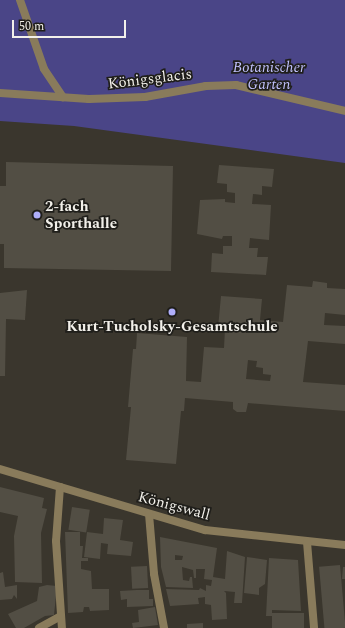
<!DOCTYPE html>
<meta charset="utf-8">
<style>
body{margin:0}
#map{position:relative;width:345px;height:628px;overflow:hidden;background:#3a362d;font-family:Spectral,serif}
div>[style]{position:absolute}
.green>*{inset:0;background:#4a4587}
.building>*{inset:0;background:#524e44;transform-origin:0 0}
.street>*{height:8px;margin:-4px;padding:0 4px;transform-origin:4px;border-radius:4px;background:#897b5b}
.dots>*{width:11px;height:11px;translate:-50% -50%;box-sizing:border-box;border:2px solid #1f1e1a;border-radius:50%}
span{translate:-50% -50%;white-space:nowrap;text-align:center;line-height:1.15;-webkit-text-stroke:3.5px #1f1e1a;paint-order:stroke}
.park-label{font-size:15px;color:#c0c0fc;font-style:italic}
.street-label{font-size:15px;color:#f2f0ea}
.poi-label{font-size:15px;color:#f2f0ea;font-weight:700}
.left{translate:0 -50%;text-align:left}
.scale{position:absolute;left:12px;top:20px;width:114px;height:18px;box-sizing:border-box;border:2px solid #f2f0ea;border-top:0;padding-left:5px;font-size:12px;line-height:14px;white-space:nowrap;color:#f2f0ea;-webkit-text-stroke:3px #1f1e1a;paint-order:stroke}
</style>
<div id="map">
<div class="green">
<div style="clip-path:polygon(0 0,345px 0,345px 163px,74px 126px,0 121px)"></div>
</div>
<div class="building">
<div style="clip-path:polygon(6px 162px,173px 166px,171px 271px,4px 268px,4px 244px,0 244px,0 186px,6px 186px)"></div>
<div style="clip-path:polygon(219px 165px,274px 169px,272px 187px,262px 186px,262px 195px,253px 194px,252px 204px,271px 205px,269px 240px,250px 238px,249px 248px,258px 248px,257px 257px,268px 257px,266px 275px,211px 272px,212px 253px,223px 254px,223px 246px,232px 246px,232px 236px,223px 236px,222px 239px,197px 234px,200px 200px,225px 199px,225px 202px,235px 203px,235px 193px,227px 192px,227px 184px,217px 183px)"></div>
<div style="clip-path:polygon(evenodd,313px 281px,327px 283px,327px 288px,345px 289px,345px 315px,325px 313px,324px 325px,345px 326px,345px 344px,308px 341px,303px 382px,345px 385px,345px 411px,248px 403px,246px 412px,237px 412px,233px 409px,233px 402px,185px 398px,184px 411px,181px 411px,176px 464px,126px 460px,131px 407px,128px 407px,133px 349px,136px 349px,137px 333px,187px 337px,186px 381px,201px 382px,204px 347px,224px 348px,225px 328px,218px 328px,221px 296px,262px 299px,260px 320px,283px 322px,287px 285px,312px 287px,313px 281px,248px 360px,257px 361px,256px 367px,263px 368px,263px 374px,271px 375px,270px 381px,246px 379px,248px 360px)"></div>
<div style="clip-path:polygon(27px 290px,25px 320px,6px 319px,5px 376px,0 376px,0 293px)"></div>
<div style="clip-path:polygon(0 487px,44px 498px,42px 508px,47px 509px,41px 533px,42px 583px,15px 582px,14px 536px,18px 516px,0 512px)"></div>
<div style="left:72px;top:507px;width:18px;height:23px;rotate:9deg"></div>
<div style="clip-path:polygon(104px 518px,123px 520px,120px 540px,133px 542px,131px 556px,107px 554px,108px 544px,101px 543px,100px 559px,84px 557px,87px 532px,103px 534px)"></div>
<div style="clip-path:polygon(65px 532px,80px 532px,80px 546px,83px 546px,82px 558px,88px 558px,88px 561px,81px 561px,81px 569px,91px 571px,92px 589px,109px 589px,109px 610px,90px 611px,89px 607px,84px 607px,83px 612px,68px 613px)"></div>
<div style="clip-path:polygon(evenodd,160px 537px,217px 548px,213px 577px,225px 579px,227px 551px,245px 557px,242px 603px,234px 603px,235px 592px,224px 591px,226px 593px,227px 619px,212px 620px,211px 605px,205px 604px,205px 597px,198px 598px,199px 604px,170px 606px,166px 589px,199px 590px,200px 588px,206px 591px,206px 585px,211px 586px,212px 580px,204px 579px,205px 569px,196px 569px,196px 578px,194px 578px,193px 570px,182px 567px,183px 580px,189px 581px,190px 577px,192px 577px,193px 588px,166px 587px,161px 567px,160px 537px,175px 555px,183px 556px,182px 560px,175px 560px,175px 555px)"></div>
<div style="clip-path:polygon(247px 557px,267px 560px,265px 584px,259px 588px,259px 595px,244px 593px)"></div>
<div style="clip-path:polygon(269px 558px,298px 560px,301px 611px,272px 610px,272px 613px,304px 613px,304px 628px,272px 628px,272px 616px,266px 616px)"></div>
<div style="left:340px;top:565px;width:63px;height:21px;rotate:85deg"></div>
<div style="left:147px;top:566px;width:22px;height:16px;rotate:87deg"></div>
<div style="clip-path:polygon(343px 567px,345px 567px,345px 579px,342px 579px)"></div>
<div style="clip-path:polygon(3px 572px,5px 587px,17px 585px,17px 599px,14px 595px,12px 599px,0 600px,0 573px)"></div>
<div style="clip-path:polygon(47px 585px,57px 586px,54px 615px,45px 616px,24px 628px,16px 628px,8px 614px,37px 601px,39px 587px)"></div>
<div style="clip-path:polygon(137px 590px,149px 590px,149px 599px,153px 599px,153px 606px,127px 607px,127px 599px,121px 600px,120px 591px)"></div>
<div style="clip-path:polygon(155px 607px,158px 625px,133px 628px,132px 623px,139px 622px,138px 610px)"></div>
<div style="clip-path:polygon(203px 623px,203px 628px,187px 628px,187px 624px)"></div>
</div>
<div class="street">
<div style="left:20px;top:0;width:73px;rotate:70.8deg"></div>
<div style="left:44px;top:69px;width:34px;rotate:56deg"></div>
<div style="left:0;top:93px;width:89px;rotate:3.9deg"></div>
<div style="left:89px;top:99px;width:56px;rotate:-2deg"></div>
<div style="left:145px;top:97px;width:62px;rotate:-10.2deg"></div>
<div style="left:206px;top:86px;width:30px;rotate:-2deg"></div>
<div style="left:236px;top:85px;width:112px;rotate:13.4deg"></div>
<div style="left:0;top:469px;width:214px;rotate:16.6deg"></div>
<div style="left:205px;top:530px;width:141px;rotate:6.1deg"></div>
<div style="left:60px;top:487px;width:54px;rotate:94.2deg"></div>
<div style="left:56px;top:541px;width:87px;rotate:86.1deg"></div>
<div style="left:149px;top:514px;width:60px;rotate:85.2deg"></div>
<div style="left:154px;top:574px;width:55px;rotate:79.5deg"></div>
<div style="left:307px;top:542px;width:86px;rotate:85.3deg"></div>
<div style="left:39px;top:628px;width:25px;rotate:-29deg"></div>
</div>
<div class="dots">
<div style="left:37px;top:215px;background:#afaefa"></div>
<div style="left:172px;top:312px;background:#afaefa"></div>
</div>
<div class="park-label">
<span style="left:269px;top:76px">Botanischer<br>Garten</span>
</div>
<div class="street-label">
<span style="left:150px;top:79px;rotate:-7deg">Königsglacis</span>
<span style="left:174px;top:506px;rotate:15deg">Königswall</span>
</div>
<div class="poi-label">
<span class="left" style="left:45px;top:215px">2-fach<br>Sporthalle</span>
<span style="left:172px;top:327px">Kurt-Tucholsky-Gesamtschule</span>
</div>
<div class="scale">50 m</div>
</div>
